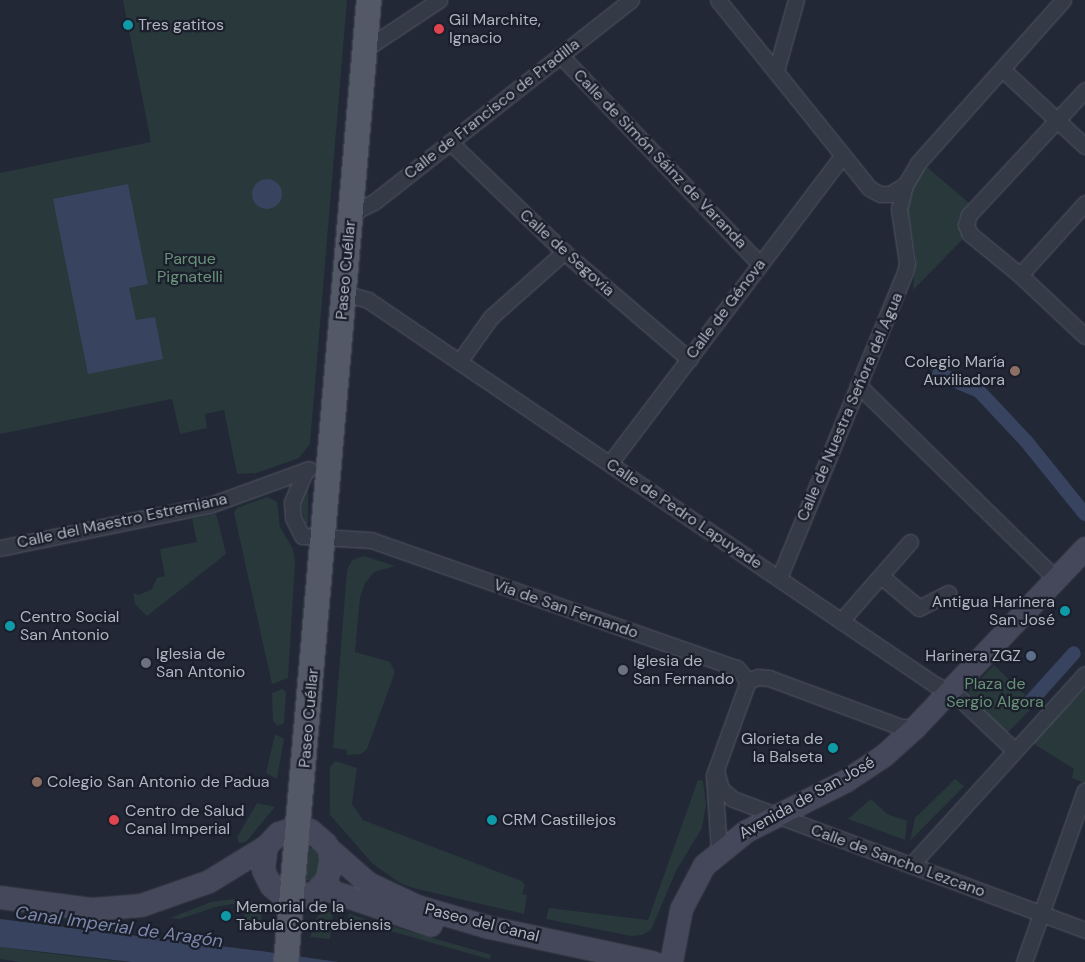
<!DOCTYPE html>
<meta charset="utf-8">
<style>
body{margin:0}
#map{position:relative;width:1085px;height:962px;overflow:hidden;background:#222836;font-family:"DM Sans",sans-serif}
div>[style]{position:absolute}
.green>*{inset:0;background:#28383b;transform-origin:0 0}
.water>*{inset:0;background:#38435f}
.round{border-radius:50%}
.canal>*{height:14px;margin:-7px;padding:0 7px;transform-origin:7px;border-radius:7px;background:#38435f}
.roads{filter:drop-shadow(0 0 1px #535765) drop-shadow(0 0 1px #535765)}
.street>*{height:15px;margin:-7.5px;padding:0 7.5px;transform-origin:7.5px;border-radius:7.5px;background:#353a47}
.secondary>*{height:21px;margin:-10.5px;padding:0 10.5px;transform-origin:10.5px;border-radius:10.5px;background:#44485a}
.primary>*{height:24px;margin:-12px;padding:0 12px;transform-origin:12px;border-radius:12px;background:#535967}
.dots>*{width:14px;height:14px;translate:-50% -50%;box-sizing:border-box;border:2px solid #1b1f2b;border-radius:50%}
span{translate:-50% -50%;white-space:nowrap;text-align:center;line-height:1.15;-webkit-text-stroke:4.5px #1b1f2b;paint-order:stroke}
.poi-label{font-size:16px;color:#b0b4c3}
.left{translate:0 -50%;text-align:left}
.right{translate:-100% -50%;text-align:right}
.street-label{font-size:16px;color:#b0b4c3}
.park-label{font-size:16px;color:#699279}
.water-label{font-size:18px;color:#7a87aa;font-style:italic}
</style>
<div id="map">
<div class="green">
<div style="clip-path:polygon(123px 0,347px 0,310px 444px,299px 458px,256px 473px,237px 474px,224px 410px,205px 414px,207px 428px,180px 434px,172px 399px,0 434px,0 173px,151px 142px)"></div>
<div style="clip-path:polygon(927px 167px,969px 203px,958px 220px,964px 238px,913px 290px,916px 256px,907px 208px,913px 181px)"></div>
<div style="clip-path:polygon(308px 483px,308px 523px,305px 525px,301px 502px)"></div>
<div style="clip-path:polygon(267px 497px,277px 502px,280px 527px,293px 549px,295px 562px,288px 678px,272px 684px,234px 513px,237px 508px)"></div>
<div style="clip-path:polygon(216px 514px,226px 554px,147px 616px,135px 604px,133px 593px,139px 595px,152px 589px,157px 578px,165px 576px,160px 549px,197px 542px,192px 519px)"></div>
<div style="clip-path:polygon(364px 556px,395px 566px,374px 572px,365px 583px,360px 597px,355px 652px,390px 662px,395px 672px,367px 749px,361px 754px,347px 755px,347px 750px,333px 748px,347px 570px,352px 560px)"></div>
<div style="left:994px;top:665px;width:57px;height:40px;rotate:44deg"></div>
<div style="clip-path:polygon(282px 689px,286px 692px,284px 723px,278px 726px,273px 721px,272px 693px)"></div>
<div style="clip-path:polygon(1085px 689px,1085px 783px,1072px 778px,1074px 769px,1031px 742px)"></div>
<div style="clip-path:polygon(275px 734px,284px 739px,277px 779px,266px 773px)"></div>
<div style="clip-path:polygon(335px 761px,357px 768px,352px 804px,363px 820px,522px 881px,525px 885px,522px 894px,527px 895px,524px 914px,413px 888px,400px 883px,373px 864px,330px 815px,330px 767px)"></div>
<div style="clip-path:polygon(955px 779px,964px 786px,910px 841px,915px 818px)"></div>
<div style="clip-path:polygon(698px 780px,703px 781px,706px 805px,702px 828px,676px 871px,651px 930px,642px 935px,631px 936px,546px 919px,549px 908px,648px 920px)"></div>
<div style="clip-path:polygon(871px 799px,887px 814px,907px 821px,905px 840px,848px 819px)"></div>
<div style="clip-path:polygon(257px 803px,275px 807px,246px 842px,239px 843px,237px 837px)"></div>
<div style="clip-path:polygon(310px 848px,316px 848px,317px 856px,320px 855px,320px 871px,311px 881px,306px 880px)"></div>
<div style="clip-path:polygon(241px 898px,240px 903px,215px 907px,180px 919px,170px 918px,211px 902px)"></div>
<div style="clip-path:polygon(247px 898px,261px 909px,262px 931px,242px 928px)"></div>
<div style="clip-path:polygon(333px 911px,330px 939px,310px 937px,318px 915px)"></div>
<div style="left:349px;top:914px;width:148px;height:5px;rotate:16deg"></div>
<div style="clip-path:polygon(0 947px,46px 953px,125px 962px,21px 962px,0 959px)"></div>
</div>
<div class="water">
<div class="round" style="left:252px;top:179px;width:30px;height:30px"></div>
<div style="clip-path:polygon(128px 184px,148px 284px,129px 288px,136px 320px,155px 317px,163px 359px,88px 374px,53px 199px)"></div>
<div style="clip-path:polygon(0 919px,261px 951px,338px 962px,132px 962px,0 947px)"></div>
</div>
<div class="canal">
<div style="left:939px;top:374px;width:43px;rotate:23deg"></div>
<div style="left:979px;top:391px;width:69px;rotate:46.8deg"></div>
<div style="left:1026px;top:441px;width:94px;rotate:51.1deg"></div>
<div style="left:1031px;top:701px;width:64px;rotate:-48.1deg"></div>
</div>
<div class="roads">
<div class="street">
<div style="left:718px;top:0;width:241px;rotate:51.2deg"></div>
<div style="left:869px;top:188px;width:13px;rotate:29deg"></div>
<div style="left:880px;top:194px;width:10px"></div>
<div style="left:890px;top:194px;width:17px;rotate:-31deg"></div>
<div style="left:365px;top:49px;width:89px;rotate:-33.5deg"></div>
<div style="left:560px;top:55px;width:289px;rotate:46.3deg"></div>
<div style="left:1002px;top:69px;width:113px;rotate:42.9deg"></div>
<div style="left:776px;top:71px;width:74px;rotate:-74.3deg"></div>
<div style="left:1085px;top:90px;width:171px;rotate:132.9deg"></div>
<div style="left:969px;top:215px;width:10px;rotate:107deg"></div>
<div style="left:966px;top:225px;width:10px;rotate:66deg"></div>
<div style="left:970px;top:234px;width:65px;rotate:39.4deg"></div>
<div style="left:1020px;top:275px;width:89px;rotate:43.2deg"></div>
<div style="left:450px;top:142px;width:158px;rotate:44deg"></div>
<div style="left:564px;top:252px;width:165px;rotate:40.6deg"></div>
<div style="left:350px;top:214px;width:27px;rotate:-27deg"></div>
<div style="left:374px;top:202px;width:327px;rotate:-38.2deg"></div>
<div style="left:1020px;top:275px;width:97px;rotate:-47.9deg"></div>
<div style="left:344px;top:293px;width:25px;rotate:16deg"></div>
<div style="left:368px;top:300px;width:684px;rotate:34.15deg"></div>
<div style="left:934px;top:684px;width:23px;rotate:25deg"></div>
<div style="left:955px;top:694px;width:81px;rotate:43.5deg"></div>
<div style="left:459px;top:362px;width:55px;rotate:-54.6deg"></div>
<div style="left:491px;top:317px;width:98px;rotate:-41.7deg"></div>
<div style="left:858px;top:385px;width:277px;rotate:44.4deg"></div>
<div style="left:610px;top:463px;width:386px;rotate:-52.9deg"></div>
<div style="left:306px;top:470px;width:35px;rotate:114deg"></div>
<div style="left:292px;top:502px;width:16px;rotate:86deg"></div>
<div style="left:293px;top:518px;width:20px;rotate:63deg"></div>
<div style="left:302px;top:536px;width:69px;rotate:3.3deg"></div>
<div style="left:371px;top:540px;width:388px;rotate:19.3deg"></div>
<div style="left:737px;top:668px;width:17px;rotate:50deg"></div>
<div style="left:0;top:548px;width:214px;rotate:-11.6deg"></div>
<div style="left:210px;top:505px;width:105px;rotate:-20deg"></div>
<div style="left:882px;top:577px;width:48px;rotate:40deg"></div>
<div style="left:919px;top:608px;width:33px;rotate:-27deg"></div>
<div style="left:779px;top:578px;width:331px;rotate:-67.6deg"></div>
<div style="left:905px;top:272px;width:9px;rotate:-77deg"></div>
<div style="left:907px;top:263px;width:55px;rotate:-98.4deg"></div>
<div style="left:899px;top:209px;width:25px;rotate:-76deg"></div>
<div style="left:905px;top:185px;width:26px;rotate:-59deg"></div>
<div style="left:918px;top:163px;width:218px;rotate:-48.3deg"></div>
<div style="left:841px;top:621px;width:105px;rotate:-48.9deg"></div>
<div style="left:748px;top:681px;width:11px;rotate:-22deg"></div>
<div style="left:758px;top:677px;width:11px;rotate:5deg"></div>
<div style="left:769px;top:678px;width:141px;rotate:20.4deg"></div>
<div style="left:901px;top:727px;width:14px"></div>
<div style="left:716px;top:770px;width:20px;rotate:75deg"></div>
<div style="left:721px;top:789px;width:16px;rotate:40deg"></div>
<div style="left:733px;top:799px;width:376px;rotate:20.4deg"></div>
<div style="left:719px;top:851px;width:76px;rotate:-93.8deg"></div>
<div style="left:714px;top:775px;width:100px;rotate:-70.1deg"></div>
<div style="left:911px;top:865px;width:258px;rotate:-47.7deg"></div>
<div style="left:1024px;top:962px;width:182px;rotate:-70.5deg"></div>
</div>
<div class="secondary">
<div style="left:328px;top:848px;width:53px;rotate:41.2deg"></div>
<div style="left:368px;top:883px;width:54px;rotate:25.1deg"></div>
<div style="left:417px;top:906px;width:75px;rotate:16.3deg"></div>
<div style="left:489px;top:927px;width:167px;rotate:12.1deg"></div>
<div style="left:320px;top:887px;width:117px;rotate:18.9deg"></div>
<div style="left:0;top:897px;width:92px;rotate:7.5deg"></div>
<div style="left:91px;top:909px;width:50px;rotate:-4.6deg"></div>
<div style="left:141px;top:905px;width:72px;rotate:-19.4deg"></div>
<div style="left:209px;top:881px;width:67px;rotate:-31.6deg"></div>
<div style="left:266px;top:846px;width:18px;rotate:-47deg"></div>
<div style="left:278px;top:833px;width:17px;rotate:-17deg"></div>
<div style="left:294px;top:828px;width:16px;rotate:7deg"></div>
<div style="left:310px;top:830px;width:21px;rotate:41deg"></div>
<div style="left:326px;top:844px;width:15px;rotate:70deg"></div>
<div style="left:331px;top:858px;width:21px;rotate:101deg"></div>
<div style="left:327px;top:879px;width:16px;rotate:133deg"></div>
<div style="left:316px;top:891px;width:12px;rotate:156deg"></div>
<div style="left:305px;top:896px;width:24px;rotate:-175deg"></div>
<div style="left:281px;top:894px;width:13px;rotate:-141deg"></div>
<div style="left:271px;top:886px;width:18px;rotate:-117deg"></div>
<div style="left:263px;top:870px;width:24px;rotate:-83deg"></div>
<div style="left:671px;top:962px;width:54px;rotate:-79.3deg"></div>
<div style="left:681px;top:909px;width:50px;rotate:-62.4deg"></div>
<div style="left:704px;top:865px;width:54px;rotate:-39deg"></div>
<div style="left:746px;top:831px;width:111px;rotate:-26.8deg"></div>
<div style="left:845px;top:781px;width:47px;rotate:-33.7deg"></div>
<div style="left:884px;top:755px;width:42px;rotate:-42.1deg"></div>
<div style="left:915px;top:727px;width:247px;rotate:-46.5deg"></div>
</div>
<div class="primary">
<div style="left:286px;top:962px;width:966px;rotate:-85.07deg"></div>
</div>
</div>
<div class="dots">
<div style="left:128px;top:25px;background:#0f9aa8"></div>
<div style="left:439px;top:29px;background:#e0444e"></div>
<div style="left:1015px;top:371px;background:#8d6e63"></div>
<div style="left:1065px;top:611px;background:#0f9aa8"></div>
<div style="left:10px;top:626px;background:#0f9aa8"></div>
<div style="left:1031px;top:656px;background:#5c6f8a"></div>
<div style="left:146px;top:663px;background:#6b7280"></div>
<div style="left:623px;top:670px;background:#6b7280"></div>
<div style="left:833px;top:748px;background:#0f9aa8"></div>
<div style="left:37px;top:782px;background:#8d6e63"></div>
<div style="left:114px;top:820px;background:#e0444e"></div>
<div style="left:492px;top:820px;background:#0f9aa8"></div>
<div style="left:226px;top:916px;background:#0f9aa8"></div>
</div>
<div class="poi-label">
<span class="left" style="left:449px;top:29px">Gil Marchite,<br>Ignacio</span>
<span class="left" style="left:138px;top:25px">Tres gatitos</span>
<span class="right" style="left:1005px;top:371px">Colegio María<br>Auxiliadora</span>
<span class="right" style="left:1055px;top:611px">Antigua Harinera<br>San José</span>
<span class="left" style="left:20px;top:626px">Centro Social<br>San Antonio</span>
<span class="left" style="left:156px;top:663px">Iglesia de<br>San Antonio</span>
<span class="right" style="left:1021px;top:656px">Harinera ZGZ</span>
<span class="left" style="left:633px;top:670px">Iglesia de<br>San Fernando</span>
<span class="right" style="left:823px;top:748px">Glorieta de<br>la Balseta</span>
<span class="left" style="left:47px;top:782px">Colegio San Antonio de Padua</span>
<span class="left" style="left:125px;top:820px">Centro de Salud<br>Canal Imperial</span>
<span class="left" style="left:502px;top:820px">CRM Castillejos</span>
<span class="left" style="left:236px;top:916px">Memorial de la<br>Tabula Contrebiensis</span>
</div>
<div class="street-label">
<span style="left:492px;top:109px;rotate:-38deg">Calle de Francisco de Pradilla</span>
<span style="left:660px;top:159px;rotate:46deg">Calle de Simón Sáinz de Varanda</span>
<span style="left:567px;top:253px;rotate:42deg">Calle de Segovia</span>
<span style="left:346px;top:270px;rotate:-85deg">Paseo Cuéllar</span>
<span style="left:726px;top:309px;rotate:-53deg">Calle de Génova</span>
<span style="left:850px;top:407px;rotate:-67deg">Calle de Nuestra Señora del Agua</span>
<span style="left:684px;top:514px;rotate:34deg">Calle de Pedro Lapuyade</span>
<span style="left:122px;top:521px;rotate:-12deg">Calle del Maestro Estremiana</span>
<span style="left:566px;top:609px;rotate:19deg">Vía de San Fernando</span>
<span style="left:309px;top:718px;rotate:-85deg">Paseo Cuéllar</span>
<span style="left:807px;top:798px;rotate:-29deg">Avenida de San José</span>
<span style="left:898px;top:861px;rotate:20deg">Calle de Sancho Lezcano</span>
<span style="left:482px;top:923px;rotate:14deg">Paseo del Canal</span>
</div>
<div class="park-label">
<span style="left:190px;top:268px">Parque<br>Pignatelli</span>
<span style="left:995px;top:693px">Plaza de<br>Sergio Algora</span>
</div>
<div class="water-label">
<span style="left:119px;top:927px;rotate:8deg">Canal Imperial de Aragón</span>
</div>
</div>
